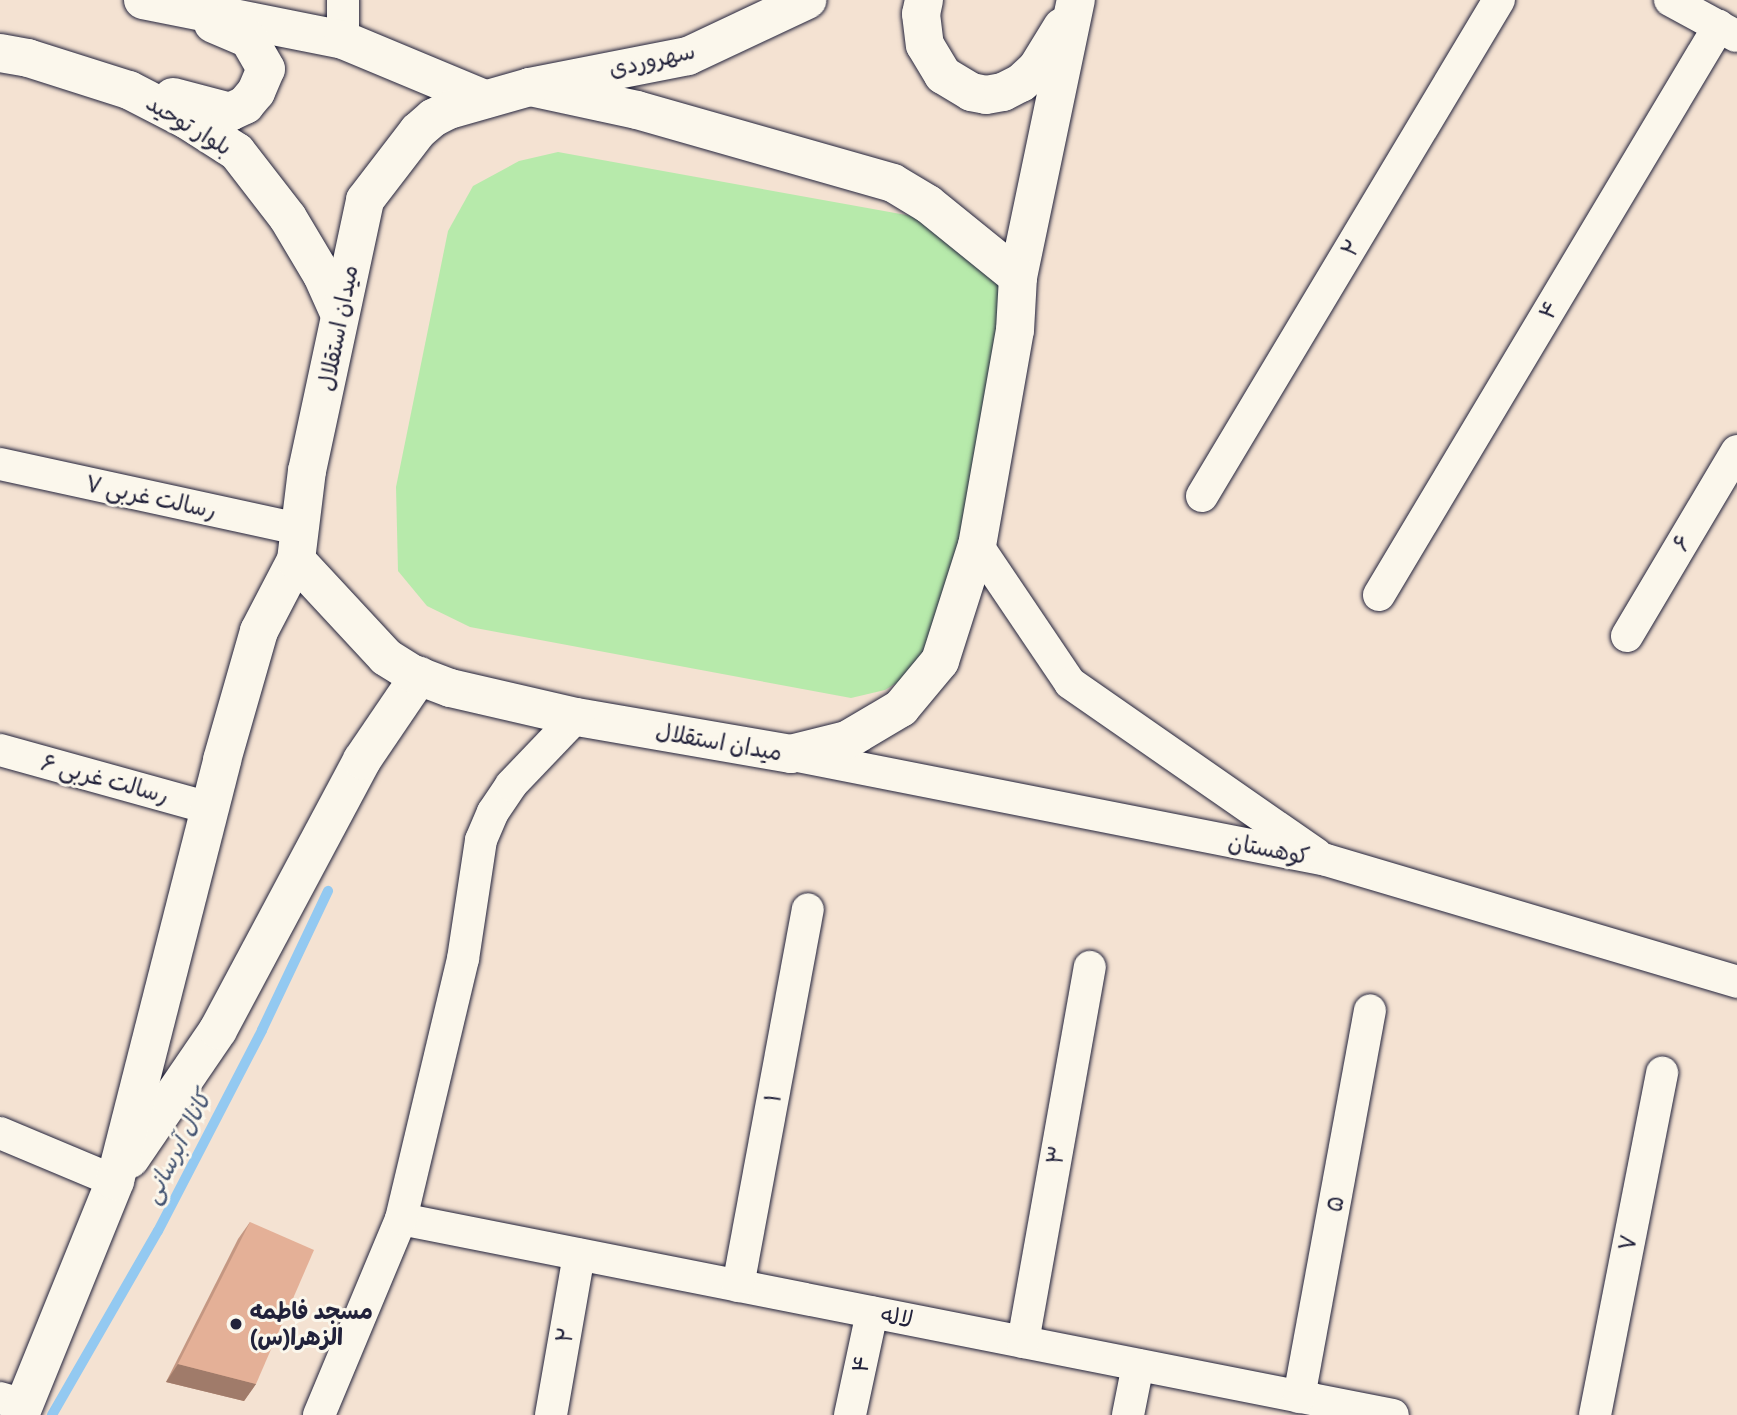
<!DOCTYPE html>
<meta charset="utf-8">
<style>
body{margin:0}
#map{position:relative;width:1737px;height:1415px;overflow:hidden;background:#f4e2d2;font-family:Itim,"Playpen Sans Arabic",sans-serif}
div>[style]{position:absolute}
.green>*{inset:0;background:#b7eaab}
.stream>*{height:10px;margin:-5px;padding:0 5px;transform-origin:5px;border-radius:5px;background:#93c9f1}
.roads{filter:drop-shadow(0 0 2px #22223b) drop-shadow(0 0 2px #22223b)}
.minor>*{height:32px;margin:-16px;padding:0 16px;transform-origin:16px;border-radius:16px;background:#fbf7ec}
.tertiary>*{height:38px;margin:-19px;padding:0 19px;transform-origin:19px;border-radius:19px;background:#fbf7ec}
.secondary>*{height:38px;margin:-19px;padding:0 19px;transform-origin:19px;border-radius:19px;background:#fbf7ec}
.wall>*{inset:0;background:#c49782}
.shaded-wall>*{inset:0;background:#a07b6a}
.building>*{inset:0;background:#e4b097}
.dots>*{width:19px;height:19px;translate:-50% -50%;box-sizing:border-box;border:4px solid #fbf7ec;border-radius:50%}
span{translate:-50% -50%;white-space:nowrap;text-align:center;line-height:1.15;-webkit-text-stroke:6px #fbf7ec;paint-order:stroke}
.street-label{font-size:23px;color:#22223b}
.poi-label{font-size:23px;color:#22223b;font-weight:700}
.left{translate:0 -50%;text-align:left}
.water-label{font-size:24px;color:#445472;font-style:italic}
</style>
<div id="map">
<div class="green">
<div style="clip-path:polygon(558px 152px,934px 220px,1000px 278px,1011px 339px,956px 607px,921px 668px,885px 690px,851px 698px,470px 627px,427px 606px,398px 571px,396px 487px,448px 231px,473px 186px,519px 161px)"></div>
</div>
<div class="stream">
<div style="left:52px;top:1415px;width:212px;rotate:-60.1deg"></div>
<div style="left:158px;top:1231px;width:226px;rotate:-62.6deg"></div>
<div style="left:262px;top:1030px;width:154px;rotate:-64.6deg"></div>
</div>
<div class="roads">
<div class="minor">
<div style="left:343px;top:0;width:40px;rotate:90deg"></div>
<div style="left:1670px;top:0;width:75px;rotate:28.6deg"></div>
<div style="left:0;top:464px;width:309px;rotate:12.3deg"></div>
<div style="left:1202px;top:496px;width:578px;rotate:-59.09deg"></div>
<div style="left:977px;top:545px;width:166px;rotate:56deg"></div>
<div style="left:1070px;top:683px;width:300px;rotate:34.8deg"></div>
<div style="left:1379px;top:595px;width:663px;rotate:-59.14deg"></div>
<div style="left:1627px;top:636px;width:215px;rotate:-59.3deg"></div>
<div style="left:0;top:750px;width:217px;rotate:15.5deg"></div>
<div style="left:793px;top:755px;width:543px;rotate:11.14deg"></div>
<div style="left:1326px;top:860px;width:429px;rotate:16.5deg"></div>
<div style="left:0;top:1133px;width:125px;rotate:22.7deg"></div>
<div style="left:401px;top:1219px;width:1011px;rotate:11.18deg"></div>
<div style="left:738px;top:1286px;width:383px;rotate:-79.5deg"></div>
<div style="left:1023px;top:1342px;width:381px;rotate:-79.9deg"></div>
<div style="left:1299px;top:1397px;width:393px;rotate:-79.6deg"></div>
<div style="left:0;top:1398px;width:25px;rotate:16deg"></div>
<div style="left:319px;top:1415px;width:212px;rotate:-67.3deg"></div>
<div style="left:401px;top:1219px;width:267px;rotate:-76.6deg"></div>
<div style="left:463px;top:959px;width:120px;rotate:-81.4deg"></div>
<div style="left:481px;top:840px;width:30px;rotate:-67deg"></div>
<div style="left:493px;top:812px;width:32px;rotate:-56deg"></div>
<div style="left:511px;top:785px;width:94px;rotate:-46.3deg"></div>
<div style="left:551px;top:1415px;width:163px;rotate:-80.1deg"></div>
<div style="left:850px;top:1415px;width:105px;rotate:-77.9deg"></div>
<div style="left:1128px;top:1415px;width:51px;rotate:-78.7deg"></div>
<div style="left:1595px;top:1415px;width:349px;rotate:-78.9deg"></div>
</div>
<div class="tertiary">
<div style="left:924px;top:0;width:14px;rotate:102deg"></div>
<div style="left:921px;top:14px;width:31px;rotate:83deg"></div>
<div style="left:925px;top:45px;width:35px;rotate:59deg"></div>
<div style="left:943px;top:75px;width:33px;rotate:31deg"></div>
<div style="left:971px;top:92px;width:15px;rotate:11deg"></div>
<div style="left:986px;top:95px;width:17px;rotate:-10deg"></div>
<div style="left:1003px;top:92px;width:20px;rotate:-27deg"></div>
<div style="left:1021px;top:83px;width:22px;rotate:-43deg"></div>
<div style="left:1037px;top:68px;width:48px;rotate:-58.6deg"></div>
<div style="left:530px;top:87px;width:161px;rotate:-11.1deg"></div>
<div style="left:688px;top:56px;width:132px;rotate:-25.2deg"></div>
<div style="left:1018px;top:277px;width:283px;rotate:-78.2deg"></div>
<div style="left:130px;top:1159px;width:156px;rotate:-55.7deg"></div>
<div style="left:218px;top:1030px;width:306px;rotate:-61.9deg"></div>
<div style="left:362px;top:760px;width:102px;rotate:-55.8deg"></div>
<div style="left:20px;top:1415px;width:253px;rotate:-67.9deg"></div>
<div style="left:115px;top:1181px;width:434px;rotate:-75.7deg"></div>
<div style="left:222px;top:760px;width:134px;rotate:-74deg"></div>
<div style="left:259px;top:631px;width:80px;rotate:-62.5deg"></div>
</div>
<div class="secondary">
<div style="left:143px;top:0;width:204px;rotate:11.3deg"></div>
<div style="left:343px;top:40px;width:154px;rotate:22.6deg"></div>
<div style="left:0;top:53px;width:28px;rotate:10deg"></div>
<div style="left:28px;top:58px;width:106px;rotate:17.6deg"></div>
<div style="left:129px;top:90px;width:65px;rotate:27.3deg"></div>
<div style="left:187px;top:120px;width:59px;rotate:32.6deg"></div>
<div style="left:237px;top:152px;width:83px;rotate:52.3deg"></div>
<div style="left:288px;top:218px;width:66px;rotate:59.2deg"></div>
<div style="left:322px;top:275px;width:42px;rotate:65.9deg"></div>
<div style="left:530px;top:87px;width:109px;rotate:12.1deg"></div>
<div style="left:637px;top:110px;width:266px;rotate:15.9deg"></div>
<div style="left:893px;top:183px;width:41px;rotate:31deg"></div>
<div style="left:928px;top:204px;width:116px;rotate:39deg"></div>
<div style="left:1018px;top:277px;width:53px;rotate:93.2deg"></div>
<div style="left:1015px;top:330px;width:218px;rotate:100deg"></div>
<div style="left:977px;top:545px;width:122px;rotate:107.7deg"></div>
<div style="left:940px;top:661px;width:61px;rotate:129.7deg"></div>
<div style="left:901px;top:708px;width:63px;rotate:149.3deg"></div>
<div style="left:847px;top:740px;width:58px;rotate:166deg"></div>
<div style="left:791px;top:754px;width:218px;rotate:-170.2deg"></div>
<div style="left:576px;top:717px;width:129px;rotate:-167deg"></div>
<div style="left:450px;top:688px;width:40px;rotate:-159deg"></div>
<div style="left:413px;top:674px;width:32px;rotate:-148deg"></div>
<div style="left:386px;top:657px;width:132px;rotate:-132.9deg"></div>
<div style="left:296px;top:560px;width:90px;rotate:-83deg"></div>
<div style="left:307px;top:471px;width:277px;rotate:-77.9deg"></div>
<div style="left:365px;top:200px;width:87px;rotate:-52.5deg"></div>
<div style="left:418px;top:131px;width:20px;rotate:-41deg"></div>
<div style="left:433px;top:118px;width:18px;rotate:-27deg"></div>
<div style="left:449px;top:110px;width:84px;rotate:-15.9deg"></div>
<div style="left:173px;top:97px;width:59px;rotate:14.7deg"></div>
<div style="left:230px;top:112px;width:17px;rotate:-25deg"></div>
<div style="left:245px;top:105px;width:17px;rotate:-50deg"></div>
<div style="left:256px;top:92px;width:25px;rotate:-67deg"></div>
<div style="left:266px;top:69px;width:34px;rotate:-120deg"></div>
<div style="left:249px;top:39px;width:39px;rotate:-157deg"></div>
</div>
</div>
<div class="wall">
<div style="clip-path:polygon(250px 1222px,256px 1384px,244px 1401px,166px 1382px,238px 1239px)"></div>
</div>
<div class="shaded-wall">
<div style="clip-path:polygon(178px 1364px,256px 1384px,244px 1401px,166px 1382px)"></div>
</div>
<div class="building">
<div style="clip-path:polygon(250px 1222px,314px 1250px,256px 1384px,178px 1364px)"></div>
</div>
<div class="dots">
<div style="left:236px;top:1324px;background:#22223b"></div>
</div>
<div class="street-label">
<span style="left:652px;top:60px;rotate:-13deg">سهروردی</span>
<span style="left:189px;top:125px;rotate:31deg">بلوار توحید</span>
<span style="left:1351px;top:248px;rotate:-59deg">۲</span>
<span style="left:1549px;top:310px;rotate:-59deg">۴</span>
<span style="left:338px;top:328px;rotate:-79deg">میدان استقلال</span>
<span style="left:151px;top:497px;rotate:12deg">رسالت غربی ۷</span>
<span style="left:1682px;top:543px;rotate:-59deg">۶</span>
<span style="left:719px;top:742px;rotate:10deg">میدان استقلال</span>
<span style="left:105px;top:779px;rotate:15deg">رسالت غربی ۶</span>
<span style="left:1269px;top:849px;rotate:11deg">کوهستان</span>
<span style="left:773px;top:1098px;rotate:-79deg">۱</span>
<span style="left:1056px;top:1155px;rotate:-80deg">۳</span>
<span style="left:1335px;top:1204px;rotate:-80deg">۵</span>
<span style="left:1628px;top:1243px;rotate:-79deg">۷</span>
<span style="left:897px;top:1317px;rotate:11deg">لاله</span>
<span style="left:565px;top:1335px;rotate:-80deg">۲</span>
<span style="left:861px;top:1364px;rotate:-78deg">۴</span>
</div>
<div class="poi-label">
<span class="left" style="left:250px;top:1324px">مسجد فاطمه<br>الزهرا(س)</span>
</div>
<div class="water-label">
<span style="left:177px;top:1147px;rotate:-63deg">کانال آبرسانی</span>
</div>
</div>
